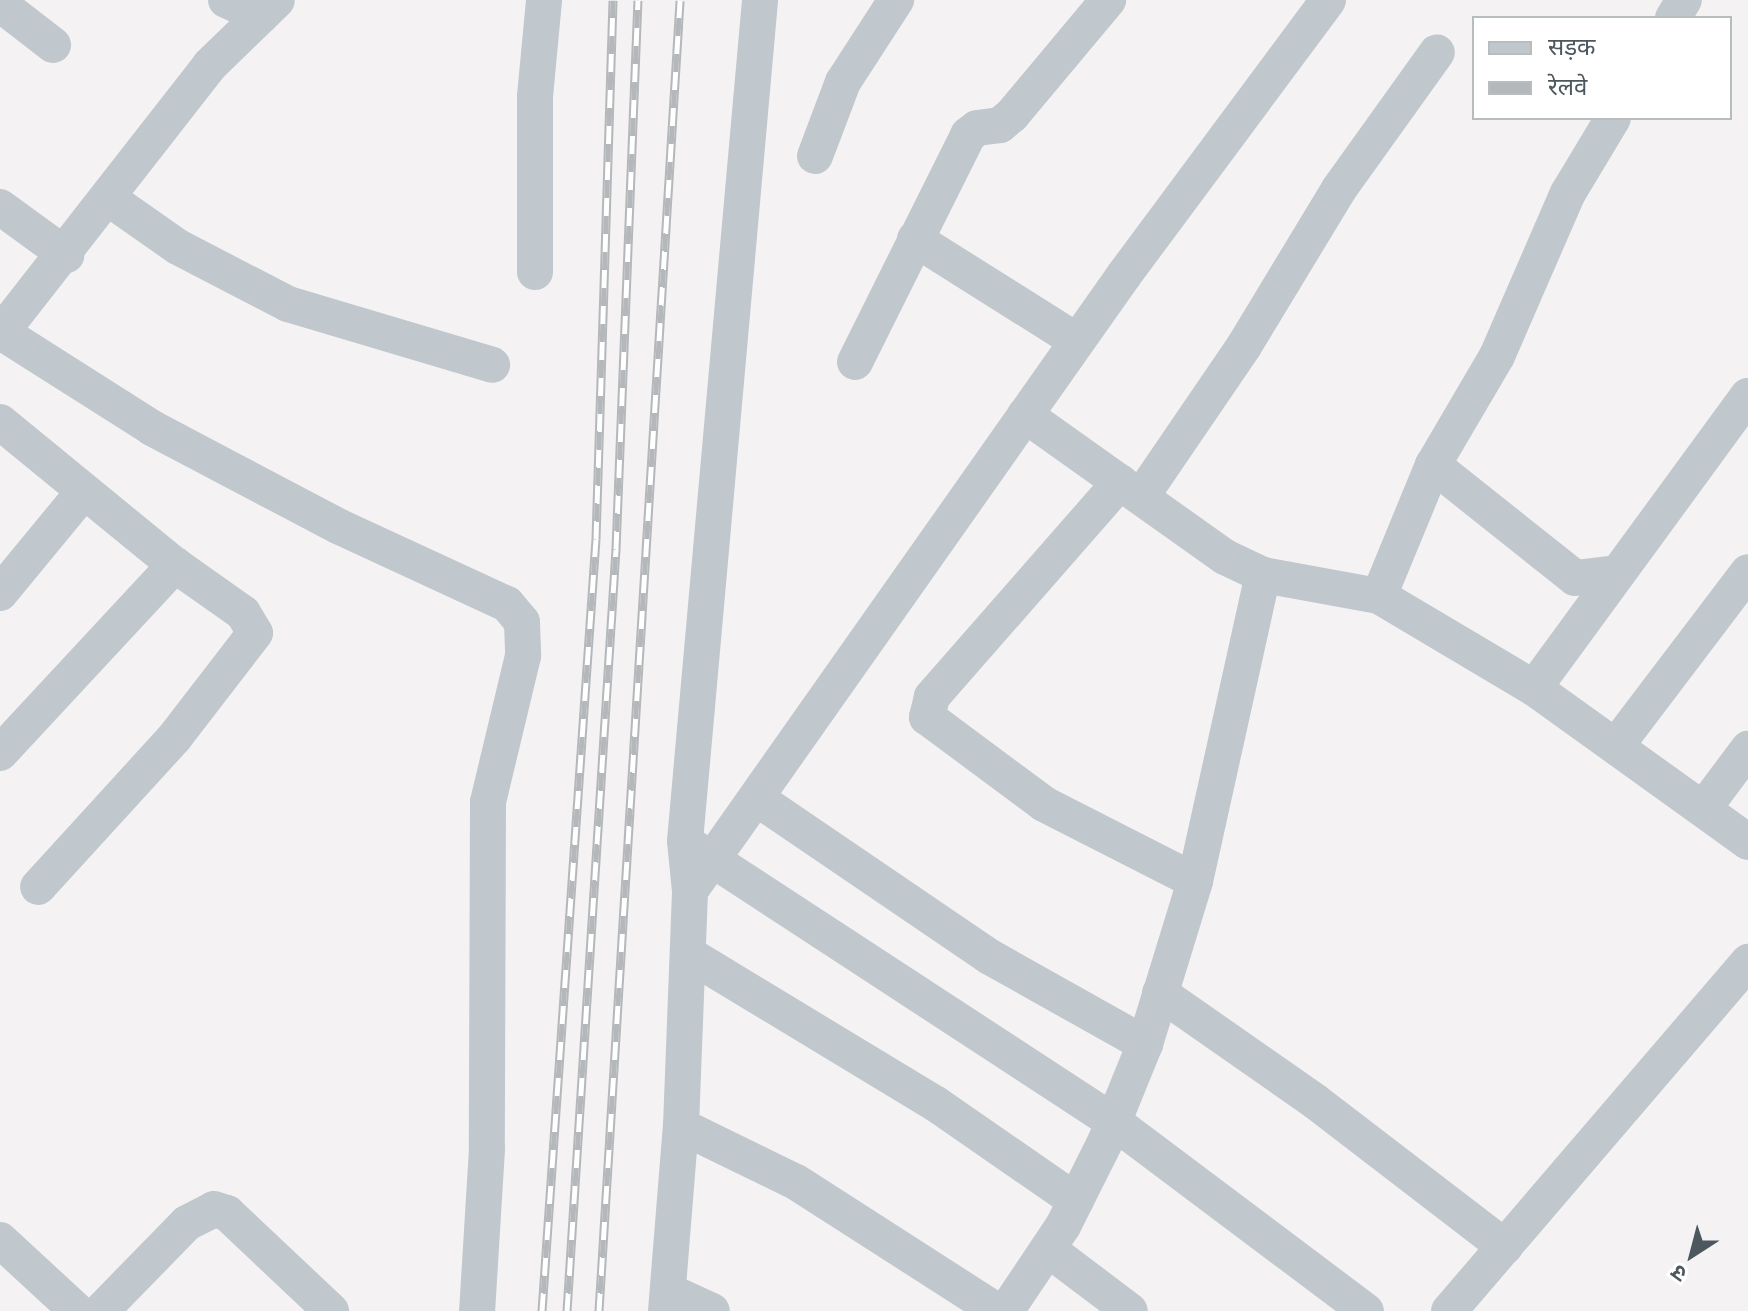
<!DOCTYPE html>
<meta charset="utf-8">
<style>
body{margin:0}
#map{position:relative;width:1748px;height:1311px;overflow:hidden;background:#f4f2f3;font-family:Barlow,"Noto Sans Devanagari",sans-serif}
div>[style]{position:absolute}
.minor>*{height:36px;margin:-18px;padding:0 18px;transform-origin:18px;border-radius:18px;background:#c0c7cd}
.rail>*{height:9px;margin-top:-4.5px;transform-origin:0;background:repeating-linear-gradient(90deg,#fff 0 18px,#b5b8bb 0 36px);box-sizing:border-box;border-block:2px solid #b5b8bb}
span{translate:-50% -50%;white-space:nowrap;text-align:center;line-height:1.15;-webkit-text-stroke:7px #fff;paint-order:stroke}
.legend{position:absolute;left:1472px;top:16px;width:260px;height:104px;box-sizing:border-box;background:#fff;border:2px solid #b7bcbf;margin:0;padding:10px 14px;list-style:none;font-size:24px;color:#4c575e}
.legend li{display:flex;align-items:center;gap:16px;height:40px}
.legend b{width:40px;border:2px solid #b7bcbf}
.north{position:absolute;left:1652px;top:1215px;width:80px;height:80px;-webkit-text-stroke:6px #fff;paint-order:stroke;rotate:216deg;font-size:22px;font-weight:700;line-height:32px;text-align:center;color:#4c575e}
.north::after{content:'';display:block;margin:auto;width:28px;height:36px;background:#4c575e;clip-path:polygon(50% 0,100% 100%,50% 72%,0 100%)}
</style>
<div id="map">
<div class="minor">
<div style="left:226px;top:0;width:38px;rotate:25deg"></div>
<div style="left:0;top:4px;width:67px;rotate:37.7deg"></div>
<div style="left:1673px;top:18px;width:21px;rotate:-59deg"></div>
<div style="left:815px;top:156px;width:79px;rotate:-69.3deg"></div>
<div style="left:843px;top:82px;width:98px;rotate:-57.1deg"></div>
<div style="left:108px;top:198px;width:85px;rotate:35deg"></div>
<div style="left:178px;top:247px;width:124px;rotate:27.4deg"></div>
<div style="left:288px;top:304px;width:213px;rotate:16.6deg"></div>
<div style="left:0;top:207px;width:82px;rotate:36deg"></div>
<div style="left:915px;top:239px;width:191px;rotate:32.2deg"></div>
<div style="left:535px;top:272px;width:176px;rotate:-90deg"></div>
<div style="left:535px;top:96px;width:96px;rotate:-84.6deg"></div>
<div style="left:1px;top:332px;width:179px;rotate:32.4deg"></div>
<div style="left:152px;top:428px;width:212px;rotate:27.8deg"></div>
<div style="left:340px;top:527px;width:184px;rotate:24.8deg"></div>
<div style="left:507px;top:604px;width:23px;rotate:50deg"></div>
<div style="left:522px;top:622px;width:34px;rotate:88deg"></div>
<div style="left:523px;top:656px;width:150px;rotate:103.5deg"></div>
<div style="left:488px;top:802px;width:347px;rotate:90.2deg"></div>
<div style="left:487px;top:1149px;width:162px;rotate:93.5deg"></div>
<div style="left:0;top:334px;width:341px;rotate:-52deg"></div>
<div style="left:210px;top:65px;width:93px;rotate:-44.1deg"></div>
<div style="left:855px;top:362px;width:254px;rotate:-63.5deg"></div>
<div style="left:968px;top:135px;width:11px;rotate:-38deg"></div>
<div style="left:977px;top:128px;width:23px;rotate:-7deg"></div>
<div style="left:1000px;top:125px;width:16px;rotate:-40deg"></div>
<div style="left:1012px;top:115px;width:150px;rotate:-50.1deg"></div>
<div style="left:1025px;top:415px;width:245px;rotate:35.4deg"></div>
<div style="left:1225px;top:557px;width:42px;rotate:25.3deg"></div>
<div style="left:1263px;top:575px;width:118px;rotate:10.3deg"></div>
<div style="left:1379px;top:596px;width:180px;rotate:30.7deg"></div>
<div style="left:1534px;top:688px;width:264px;rotate:35.7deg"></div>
<div style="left:0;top:422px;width:226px;rotate:39.3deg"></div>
<div style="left:175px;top:565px;width:83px;rotate:35.2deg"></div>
<div style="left:243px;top:613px;width:23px;rotate:59deg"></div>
<div style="left:255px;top:633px;width:131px;rotate:127.6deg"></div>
<div style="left:175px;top:737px;width:203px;rotate:132.4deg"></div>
<div style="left:1433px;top:465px;width:181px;rotate:38.5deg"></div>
<div style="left:1575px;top:578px;width:42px;rotate:-6.8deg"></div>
<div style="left:1120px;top:482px;width:286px;rotate:131.2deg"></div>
<div style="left:932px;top:697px;width:21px;rotate:104deg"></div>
<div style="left:927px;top:717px;width:146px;rotate:36.6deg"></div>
<div style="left:1044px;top:804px;width:169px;rotate:27deg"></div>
<div style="left:1141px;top:497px;width:183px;rotate:-55.7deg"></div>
<div style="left:1244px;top:346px;width:184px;rotate:-58.8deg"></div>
<div style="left:1339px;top:189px;width:168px;rotate:-54.4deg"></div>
<div style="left:0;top:593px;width:132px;rotate:-50.5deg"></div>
<div style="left:1379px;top:596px;width:142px;rotate:-67.6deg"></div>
<div style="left:1433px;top:465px;width:126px;rotate:-59.6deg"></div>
<div style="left:1497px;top:356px;width:178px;rotate:-66.5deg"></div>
<div style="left:1568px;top:193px;width:87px;rotate:-59deg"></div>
<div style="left:1534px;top:688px;width:362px;rotate:-53.8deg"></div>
<div style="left:1616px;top:746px;width:218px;rotate:-52.8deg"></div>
<div style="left:0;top:753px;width:257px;rotate:-47.1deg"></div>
<div style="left:756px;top:798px;width:283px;rotate:34.2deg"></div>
<div style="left:990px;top:957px;width:178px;rotate:29.3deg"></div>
<div style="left:1704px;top:808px;width:74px;rotate:-53.3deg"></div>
<div style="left:693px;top:847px;width:503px;rotate:33.15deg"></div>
<div style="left:1114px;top:1122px;width:315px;rotate:36.9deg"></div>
<div style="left:690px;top:891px;width:754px;rotate:-54.83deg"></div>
<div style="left:1124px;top:275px;width:342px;rotate:-53.4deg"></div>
<div style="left:688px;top:954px;width:290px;rotate:31.2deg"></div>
<div style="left:936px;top:1104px;width:170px;rotate:34.7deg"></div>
<div style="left:1160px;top:993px;width:190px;rotate:34.9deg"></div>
<div style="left:1316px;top:1102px;width:238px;rotate:37.5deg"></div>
<div style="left:681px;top:1126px;width:128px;rotate:26deg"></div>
<div style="left:796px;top:1182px;width:239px;rotate:32.7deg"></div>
<div style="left:0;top:1240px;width:105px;rotate:42.7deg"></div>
<div style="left:1049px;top:1250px;width:101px;rotate:37deg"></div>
<div style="left:668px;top:1291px;width:48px;rotate:24.4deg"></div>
<div style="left:101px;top:1311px;width:123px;rotate:-45.7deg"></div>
<div style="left:187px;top:1223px;width:30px;rotate:-27deg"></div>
<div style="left:214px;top:1209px;width:14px;rotate:17deg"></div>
<div style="left:227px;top:1213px;width:143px;rotate:43.3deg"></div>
<div style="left:666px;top:1311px;width:186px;rotate:-85.4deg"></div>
<div style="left:681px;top:1126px;width:235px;rotate:-87.8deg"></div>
<div style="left:690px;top:891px;width:50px;rotate:-95.7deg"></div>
<div style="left:685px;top:841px;width:844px;rotate:-84.9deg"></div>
<div style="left:1006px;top:1311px;width:102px;rotate:-56.2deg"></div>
<div style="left:1063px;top:1226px;width:96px;rotate:-63.4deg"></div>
<div style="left:1106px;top:1140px;width:104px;rotate:-67.9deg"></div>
<div style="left:1145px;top:1044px;width:170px;rotate:-72.9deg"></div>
<div style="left:1195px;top:881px;width:313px;rotate:-77.5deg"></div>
<div style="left:1449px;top:1311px;width:460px;rotate:-49.4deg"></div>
</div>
<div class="rail">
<div style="left:542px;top:1311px;width:774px;rotate:-86deg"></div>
<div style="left:596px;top:539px;width:539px;rotate:-88.19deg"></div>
<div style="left:567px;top:1311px;width:764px;rotate:-86.32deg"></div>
<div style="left:616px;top:549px;width:549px;rotate:-87.71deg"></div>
<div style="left:599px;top:1311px;width:1313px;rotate:-86.46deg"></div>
</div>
<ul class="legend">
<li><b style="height:10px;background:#c0c7cd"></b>सड़क</li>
<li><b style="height:10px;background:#b5b8bb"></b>रेलवे</li>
</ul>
<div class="north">उ</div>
</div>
